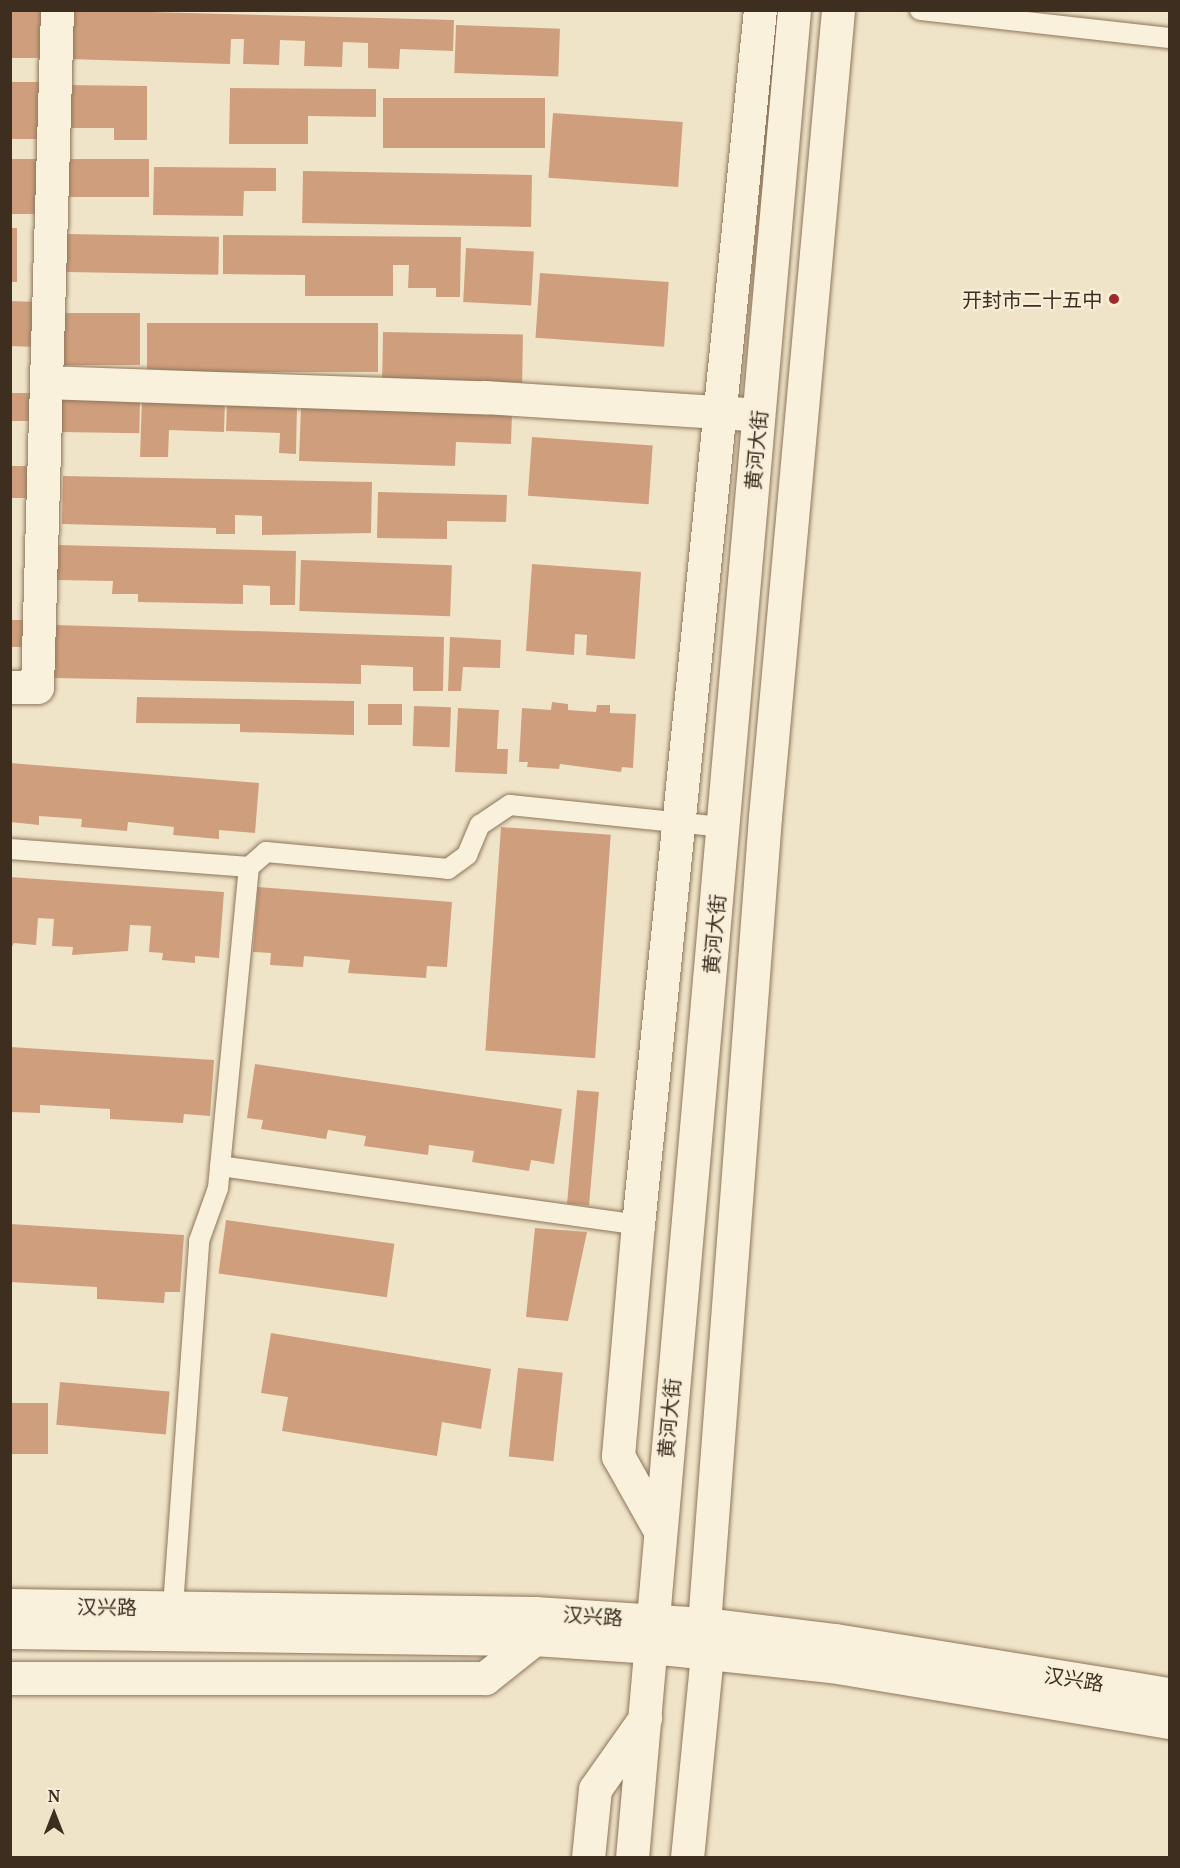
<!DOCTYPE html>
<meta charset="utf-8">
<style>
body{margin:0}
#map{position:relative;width:1180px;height:1868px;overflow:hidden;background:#f0e4c8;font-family:"Noto Serif","Noto Sans SC",serif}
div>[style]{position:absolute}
.building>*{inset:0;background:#cf9f7d;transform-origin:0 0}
.roads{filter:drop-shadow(0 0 2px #8d765c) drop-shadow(0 0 2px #8d765c)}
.service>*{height:20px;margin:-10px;padding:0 10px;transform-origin:10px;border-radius:10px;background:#faf1dc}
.minor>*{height:33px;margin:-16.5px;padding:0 16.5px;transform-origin:16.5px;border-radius:16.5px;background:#faf1dc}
.tertiary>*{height:33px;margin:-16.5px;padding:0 16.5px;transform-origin:16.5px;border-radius:16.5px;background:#faf1dc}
.secondary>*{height:33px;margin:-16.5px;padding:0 16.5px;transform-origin:16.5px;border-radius:16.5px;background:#faf1dc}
.dots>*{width:16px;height:16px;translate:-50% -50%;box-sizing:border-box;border:3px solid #f7eed8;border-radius:50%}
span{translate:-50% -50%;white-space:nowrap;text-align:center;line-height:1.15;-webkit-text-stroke:4.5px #f7eed8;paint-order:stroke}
.poi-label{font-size:20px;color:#3d2e20}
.right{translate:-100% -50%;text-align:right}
.street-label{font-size:20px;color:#3d2e20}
.frame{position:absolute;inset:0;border:12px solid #3d2e20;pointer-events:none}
.north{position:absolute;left:24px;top:1784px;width:60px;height:60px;-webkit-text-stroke:4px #f7eed8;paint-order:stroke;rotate:0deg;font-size:16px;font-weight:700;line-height:24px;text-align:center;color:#3d2e20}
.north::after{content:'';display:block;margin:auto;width:21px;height:27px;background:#3d2e20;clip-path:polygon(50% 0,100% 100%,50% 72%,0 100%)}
</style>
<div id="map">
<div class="building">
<div style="left:10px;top:10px;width:31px;height:48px"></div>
<div style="clip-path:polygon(69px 10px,454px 20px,453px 51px,400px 49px,399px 69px,368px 68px,368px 43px,343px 42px,342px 67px,304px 66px,305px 41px,280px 40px,279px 65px,243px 64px,244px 39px,231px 39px,230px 64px,68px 59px)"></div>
<div style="left:456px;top:25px;width:104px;height:48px;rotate:2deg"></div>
<div style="left:10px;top:82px;width:34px;height:57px"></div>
<div style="clip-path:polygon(64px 85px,147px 86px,147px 140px,114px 140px,114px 128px,64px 128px)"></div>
<div style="clip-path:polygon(230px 88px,376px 89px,376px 117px,308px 116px,308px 144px,229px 144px)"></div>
<div style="left:383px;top:98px;width:162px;height:50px"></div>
<div style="left:553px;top:113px;width:130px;height:65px;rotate:4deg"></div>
<div style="left:10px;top:159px;width:32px;height:55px"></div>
<div style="left:68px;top:159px;width:81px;height:38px"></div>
<div style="clip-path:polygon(154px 167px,276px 168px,276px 191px,244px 191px,243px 216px,153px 215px)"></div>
<div style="left:303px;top:171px;width:229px;height:52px;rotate:1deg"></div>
<div style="left:10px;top:228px;width:7px;height:54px"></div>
<div style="left:67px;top:234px;width:152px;height:38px;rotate:1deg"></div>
<div style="clip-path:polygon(223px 235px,461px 237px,460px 297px,436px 297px,436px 288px,408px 288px,409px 265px,393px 265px,393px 296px,305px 296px,305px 275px,223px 274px)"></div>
<div style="left:466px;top:248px;width:68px;height:54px;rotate:3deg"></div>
<div style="left:540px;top:273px;width:129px;height:65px;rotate:4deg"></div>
<div style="left:10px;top:301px;width:34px;height:45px;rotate:2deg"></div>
<div style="left:62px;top:313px;width:78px;height:52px"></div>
<div style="left:147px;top:323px;width:231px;height:49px"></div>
<div style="left:383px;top:332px;width:140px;height:48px;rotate:1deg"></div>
<div style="left:10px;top:393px;width:25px;height:28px"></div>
<div style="left:62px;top:396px;width:78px;height:36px;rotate:1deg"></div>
<div style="clip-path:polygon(142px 398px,225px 400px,224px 432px,169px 430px,168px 457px,140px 457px)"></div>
<div style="clip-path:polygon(227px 402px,297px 404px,296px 454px,279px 453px,280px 433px,226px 431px)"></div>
<div style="clip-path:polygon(301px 407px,512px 413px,511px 444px,456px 442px,455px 466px,299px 461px)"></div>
<div style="left:532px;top:437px;width:121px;height:59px;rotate:4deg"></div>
<div style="left:10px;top:466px;width:22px;height:32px"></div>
<div style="clip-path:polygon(63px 476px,372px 482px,371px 533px,262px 535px,262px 516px,235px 515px,235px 534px,216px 534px,216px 528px,62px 524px)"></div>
<div style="clip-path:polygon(378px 492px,507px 495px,506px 522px,447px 521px,447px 539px,377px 538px)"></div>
<div style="clip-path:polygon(57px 545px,296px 551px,295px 605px,270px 605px,270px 586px,243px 585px,243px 604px,138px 602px,138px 594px,112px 594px,113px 581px,56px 580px)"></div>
<div style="left:301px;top:560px;width:151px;height:51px;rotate:2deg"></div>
<div style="clip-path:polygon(532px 564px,641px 572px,635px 659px,586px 655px,587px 635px,575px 634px,574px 655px,526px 651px)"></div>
<div style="left:10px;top:620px;width:13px;height:27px"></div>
<div style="clip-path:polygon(56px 625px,444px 637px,443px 691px,413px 691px,413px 667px,361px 665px,361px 684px,54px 678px)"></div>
<div style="clip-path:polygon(450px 637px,501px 640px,500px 668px,463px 667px,461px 691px,448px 691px)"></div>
<div style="clip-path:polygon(137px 697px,354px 701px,354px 735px,240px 732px,240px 724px,136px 723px)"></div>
<div style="clip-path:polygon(552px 702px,568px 704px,568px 710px,596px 712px,597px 705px,610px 705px,610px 713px,636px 714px,633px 768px,622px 767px,621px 772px,560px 764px,559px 769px,527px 767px,528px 762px,519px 762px,522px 708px,551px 710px)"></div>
<div style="left:368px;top:704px;width:34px;height:21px"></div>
<div style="left:414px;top:706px;width:37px;height:40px;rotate:2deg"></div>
<div style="clip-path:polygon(458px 708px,499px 710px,497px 749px,508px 749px,507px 774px,455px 772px)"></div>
<div style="clip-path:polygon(10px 763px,259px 783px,255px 833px,219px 830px,219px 839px,173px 835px,174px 827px,128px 822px,127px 831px,81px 827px,82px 819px,39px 816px,39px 825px,10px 822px)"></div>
<div style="left:501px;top:827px;width:110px;height:224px;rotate:4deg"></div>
<div style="clip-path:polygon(10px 877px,224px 892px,219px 958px,195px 956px,195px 963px,162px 960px,163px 953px,149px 952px,151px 926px,130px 925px,128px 951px,72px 955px,73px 947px,52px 946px,54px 919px,38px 918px,36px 945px,14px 943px,10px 950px)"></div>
<div style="clip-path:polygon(258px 887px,452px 902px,447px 967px,427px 966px,426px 978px,348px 973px,350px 960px,304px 956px,303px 967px,270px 965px,271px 953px,253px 952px)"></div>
<div style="clip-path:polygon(10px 1047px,214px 1060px,210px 1116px,184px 1114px,183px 1123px,110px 1119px,110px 1109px,40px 1105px,40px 1113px,10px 1112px)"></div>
<div style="clip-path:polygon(255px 1064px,562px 1109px,554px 1164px,531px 1160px,529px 1171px,472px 1162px,474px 1151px,429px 1145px,428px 1155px,364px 1146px,366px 1136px,328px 1130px,326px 1139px,261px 1129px,263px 1120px,247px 1118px)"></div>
<div style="left:577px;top:1090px;width:22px;height:114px;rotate:5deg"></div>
<div style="left:226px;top:1220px;width:170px;height:54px;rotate:8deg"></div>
<div style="clip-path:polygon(10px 1224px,184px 1235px,180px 1292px,165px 1292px,164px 1303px,97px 1299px,97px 1287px,10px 1282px)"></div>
<div style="clip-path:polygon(535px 1228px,587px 1232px,568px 1321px,526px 1317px)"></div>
<div style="clip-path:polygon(271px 1333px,491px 1369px,481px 1429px,442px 1422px,437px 1456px,282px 1431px,288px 1397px,261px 1393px)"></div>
<div style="left:518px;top:1368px;width:45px;height:89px;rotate:6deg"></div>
<div style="left:60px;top:1382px;width:110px;height:43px;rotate:5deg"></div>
<div style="left:10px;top:1403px;width:38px;height:51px"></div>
</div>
<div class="roads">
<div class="service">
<div style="left:920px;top:10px;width:252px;rotate:6.4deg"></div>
<div style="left:10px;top:849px;width:240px;rotate:4.3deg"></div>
<div style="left:220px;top:1166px;width:422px;rotate:8deg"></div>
<div style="left:173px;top:1607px;width:367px;rotate:-85.9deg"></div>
<div style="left:199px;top:1241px;width:56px;rotate:-70.3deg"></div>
<div style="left:218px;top:1188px;width:322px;rotate:-84.5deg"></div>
<div style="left:249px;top:867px;width:23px;rotate:-41deg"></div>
<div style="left:266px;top:852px;width:183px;rotate:5.3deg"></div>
<div style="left:448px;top:869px;width:24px;rotate:-36deg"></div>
<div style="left:467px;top:855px;width:33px;rotate:-67deg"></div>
<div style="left:480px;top:825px;width:36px;rotate:-34deg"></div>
<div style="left:510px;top:805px;width:215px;rotate:5.9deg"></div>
</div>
<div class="minor">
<div style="left:46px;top:382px;width:439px;rotate:2deg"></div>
<div style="left:485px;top:397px;width:261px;rotate:3.7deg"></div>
<div style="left:10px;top:687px;width:27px"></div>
<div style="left:37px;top:687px;width:677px;rotate:-88.31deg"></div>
<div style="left:659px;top:1529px;width:84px;rotate:-119.3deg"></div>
<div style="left:618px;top:1456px;width:232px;rotate:-85.1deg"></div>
<div style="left:638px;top:1225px;width:1221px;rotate:-84.27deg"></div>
<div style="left:10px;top:1678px;width:475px"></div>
<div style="left:485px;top:1678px;width:63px;rotate:-38.5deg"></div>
<div style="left:588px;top:1858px;width:69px;rotate:-84.2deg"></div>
<div style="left:595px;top:1789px;width:87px;rotate:-54.8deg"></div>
</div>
<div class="tertiary">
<div style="left:10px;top:1605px;width:525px;rotate:0.87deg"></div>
<div style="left:535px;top:1613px;width:169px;rotate:3.7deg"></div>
<div style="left:704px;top:1624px;width:132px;rotate:7deg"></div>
<div style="left:835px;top:1640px;width:339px;rotate:9.2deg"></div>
<div style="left:10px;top:1632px;width:524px;rotate:0.77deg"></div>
<div style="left:534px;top:1639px;width:118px;rotate:3.9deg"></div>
<div style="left:652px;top:1647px;width:180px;rotate:6.1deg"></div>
<div style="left:831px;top:1666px;width:344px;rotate:9.4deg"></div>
</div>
<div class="secondary">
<div style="left:632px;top:1858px;width:1855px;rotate:-84.99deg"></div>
<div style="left:687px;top:1858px;width:206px;rotate:-84.4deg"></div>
<div style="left:707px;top:1653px;width:29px;rotate:-96deg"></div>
<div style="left:704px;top:1624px;width:809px;rotate:-85.68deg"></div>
<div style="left:765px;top:817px;width:810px;rotate:-84.83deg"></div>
</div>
</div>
<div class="dots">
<div style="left:1114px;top:299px;background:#9e2a2b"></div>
</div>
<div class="poi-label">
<span class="right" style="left:1102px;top:299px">开封市二十五中</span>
</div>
<div class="street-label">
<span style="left:756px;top:450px;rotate:-85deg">黄河大街</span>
<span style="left:714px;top:934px;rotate:-85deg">黄河大街</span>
<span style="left:669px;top:1418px;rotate:-85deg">黄河大街</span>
<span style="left:107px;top:1607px;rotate:1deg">汉兴路</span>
<span style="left:593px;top:1616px;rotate:4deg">汉兴路</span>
<span style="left:1074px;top:1679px;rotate:9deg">汉兴路</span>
</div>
<div class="frame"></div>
<div class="north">N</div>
</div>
